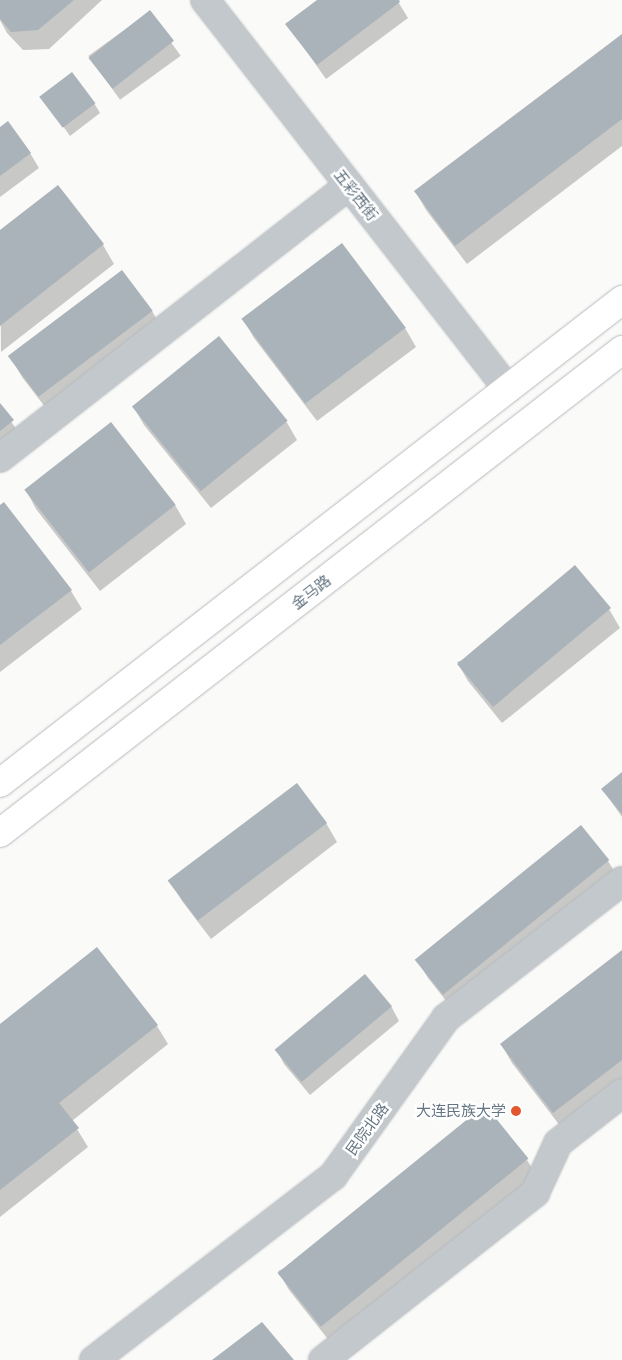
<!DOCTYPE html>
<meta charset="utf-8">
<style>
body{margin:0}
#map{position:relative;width:622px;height:1360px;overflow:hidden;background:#fafaf8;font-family:Inter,"Noto Sans SC",sans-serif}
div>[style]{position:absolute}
.shadow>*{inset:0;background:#0003;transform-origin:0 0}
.building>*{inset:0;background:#aab3b9;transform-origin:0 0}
.roads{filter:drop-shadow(0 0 1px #b5babe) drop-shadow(0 0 1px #b5babe)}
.minor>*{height:28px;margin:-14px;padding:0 14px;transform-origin:14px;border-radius:14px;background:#c3c8cc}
.major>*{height:28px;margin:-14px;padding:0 14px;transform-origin:14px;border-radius:14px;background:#fff}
.dots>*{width:14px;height:14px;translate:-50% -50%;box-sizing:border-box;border:2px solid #fff;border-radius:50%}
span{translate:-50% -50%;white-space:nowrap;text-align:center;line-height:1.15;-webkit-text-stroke:5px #fff;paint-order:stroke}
.street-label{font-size:15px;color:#657683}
.poi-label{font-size:15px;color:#657683}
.right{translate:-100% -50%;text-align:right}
</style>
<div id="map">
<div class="shadow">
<div style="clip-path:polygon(0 0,102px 0,49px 49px,23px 50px,7px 33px,0 20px)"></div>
<div style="clip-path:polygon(319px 0,397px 0,408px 18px,326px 79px,287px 24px)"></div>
<div style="left:149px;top:12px;width:54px;height:75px;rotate:54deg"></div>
<div style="clip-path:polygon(622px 35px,622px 146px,467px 264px,426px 210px,416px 192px)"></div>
<div style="clip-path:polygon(42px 97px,94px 103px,100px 113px,70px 136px)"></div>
<div style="clip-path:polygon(0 128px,30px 153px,39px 168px,0 197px)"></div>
<div style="clip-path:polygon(57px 187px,103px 245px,114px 264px,1px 352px,0 232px)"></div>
<div style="clip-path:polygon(342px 244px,405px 328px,416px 347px,317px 421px,254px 338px,243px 319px)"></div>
<div style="clip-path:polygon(152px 311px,163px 330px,52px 416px,22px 377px,11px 358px)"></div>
<div style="clip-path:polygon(0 405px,23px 439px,0 458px)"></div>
<div style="clip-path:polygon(133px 406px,286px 421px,297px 440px,211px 508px,144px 425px)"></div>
<div style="clip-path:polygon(26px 490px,175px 505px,186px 524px,100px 591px,36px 509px)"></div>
<div style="clip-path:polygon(0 506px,71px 591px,82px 609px,0 672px)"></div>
<div style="clip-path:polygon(609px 609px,620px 628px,502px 723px,468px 681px,457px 662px)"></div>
<div style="clip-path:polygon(622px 773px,622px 817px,603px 790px)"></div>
<div style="clip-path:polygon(326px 823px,337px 842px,211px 939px,182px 901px,171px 882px)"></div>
<div style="clip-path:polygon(581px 827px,608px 861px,619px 879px,455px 1012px,428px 978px,417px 960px)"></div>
<div style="clip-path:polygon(97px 949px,157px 1026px,168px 1044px,72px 1121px,88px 1147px,0 1217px,0 1025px)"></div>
<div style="clip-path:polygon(622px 952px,622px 1087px,564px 1131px,512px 1063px,501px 1044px)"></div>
<div style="clip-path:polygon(391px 1006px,399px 1021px,310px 1095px,284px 1064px,276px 1049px)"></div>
<div style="clip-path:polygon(527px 1160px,538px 1178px,331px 1343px,289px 1290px,278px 1271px)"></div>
</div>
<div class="building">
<div style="clip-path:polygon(0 0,74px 0,38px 30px,11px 32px,0 19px)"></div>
<div style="clip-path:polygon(317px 0,399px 0,400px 2px,317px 65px,285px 24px)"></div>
<div style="left:150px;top:10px;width:39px;height:78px;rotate:52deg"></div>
<div style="clip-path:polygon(622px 34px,622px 119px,455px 246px,414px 191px)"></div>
<div style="left:72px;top:72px;width:39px;height:41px;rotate:53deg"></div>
<div style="clip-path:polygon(8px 121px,31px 153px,0 176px,0 127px)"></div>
<div style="clip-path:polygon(58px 185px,104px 244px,0 326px,0 230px)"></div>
<div style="left:342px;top:243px;width:106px;height:126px;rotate:53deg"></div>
<div style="left:122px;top:270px;width:51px;height:143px;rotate:53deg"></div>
<div style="left:219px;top:336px;width:109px;height:112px;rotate:51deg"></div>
<div style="clip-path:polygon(0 403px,14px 420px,0 431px)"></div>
<div style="left:111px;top:422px;width:105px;height:110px;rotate:52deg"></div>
<div style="clip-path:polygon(4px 502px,72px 590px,0 645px,0 505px)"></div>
<div style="left:575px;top:565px;width:56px;height:154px;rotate:50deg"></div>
<div style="clip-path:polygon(622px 772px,622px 814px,601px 789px)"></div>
<div style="left:297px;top:783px;width:50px;height:162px;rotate:53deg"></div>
<div style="left:581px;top:825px;width:45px;height:214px;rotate:51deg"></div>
<div style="clip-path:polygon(97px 947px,158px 1025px,59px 1103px,79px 1128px,0 1190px,0 1024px)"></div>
<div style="clip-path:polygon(622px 950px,622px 1060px,553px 1113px,500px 1044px)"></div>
<div style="left:365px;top:974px;width:42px;height:118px;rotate:50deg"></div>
<div style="left:485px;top:1105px;width:69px;height:267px;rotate:51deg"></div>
<div style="clip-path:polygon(262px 1322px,294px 1360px,212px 1360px)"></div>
</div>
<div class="roads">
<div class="minor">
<div style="left:205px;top:0;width:493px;rotate:52.1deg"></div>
<div style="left:0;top:458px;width:443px;rotate:-38deg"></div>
<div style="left:94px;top:1360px;width:302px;rotate:-37.6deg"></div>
<div style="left:333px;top:1176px;width:194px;rotate:-54.4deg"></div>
<div style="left:446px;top:1018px;width:223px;rotate:-37.9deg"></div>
<div style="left:323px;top:1360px;width:270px;rotate:-38.2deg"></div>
<div style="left:535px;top:1193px;width:55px;rotate:-65.3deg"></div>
<div style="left:558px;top:1143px;width:81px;rotate:-38deg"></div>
</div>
<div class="major">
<div style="left:0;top:783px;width:788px;rotate:-37.83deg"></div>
<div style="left:0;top:833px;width:788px;rotate:-37.83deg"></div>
</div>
</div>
<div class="dots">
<div style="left:516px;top:1111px;background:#e4572e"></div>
</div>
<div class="street-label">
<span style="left:356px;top:195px;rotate:52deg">五彩西街</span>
<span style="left:311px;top:592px;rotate:-38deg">金马路</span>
<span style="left:367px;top:1129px;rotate:-54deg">民院北路</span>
</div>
<div class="poi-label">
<span class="right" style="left:506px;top:1111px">大连民族大学</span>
</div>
</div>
